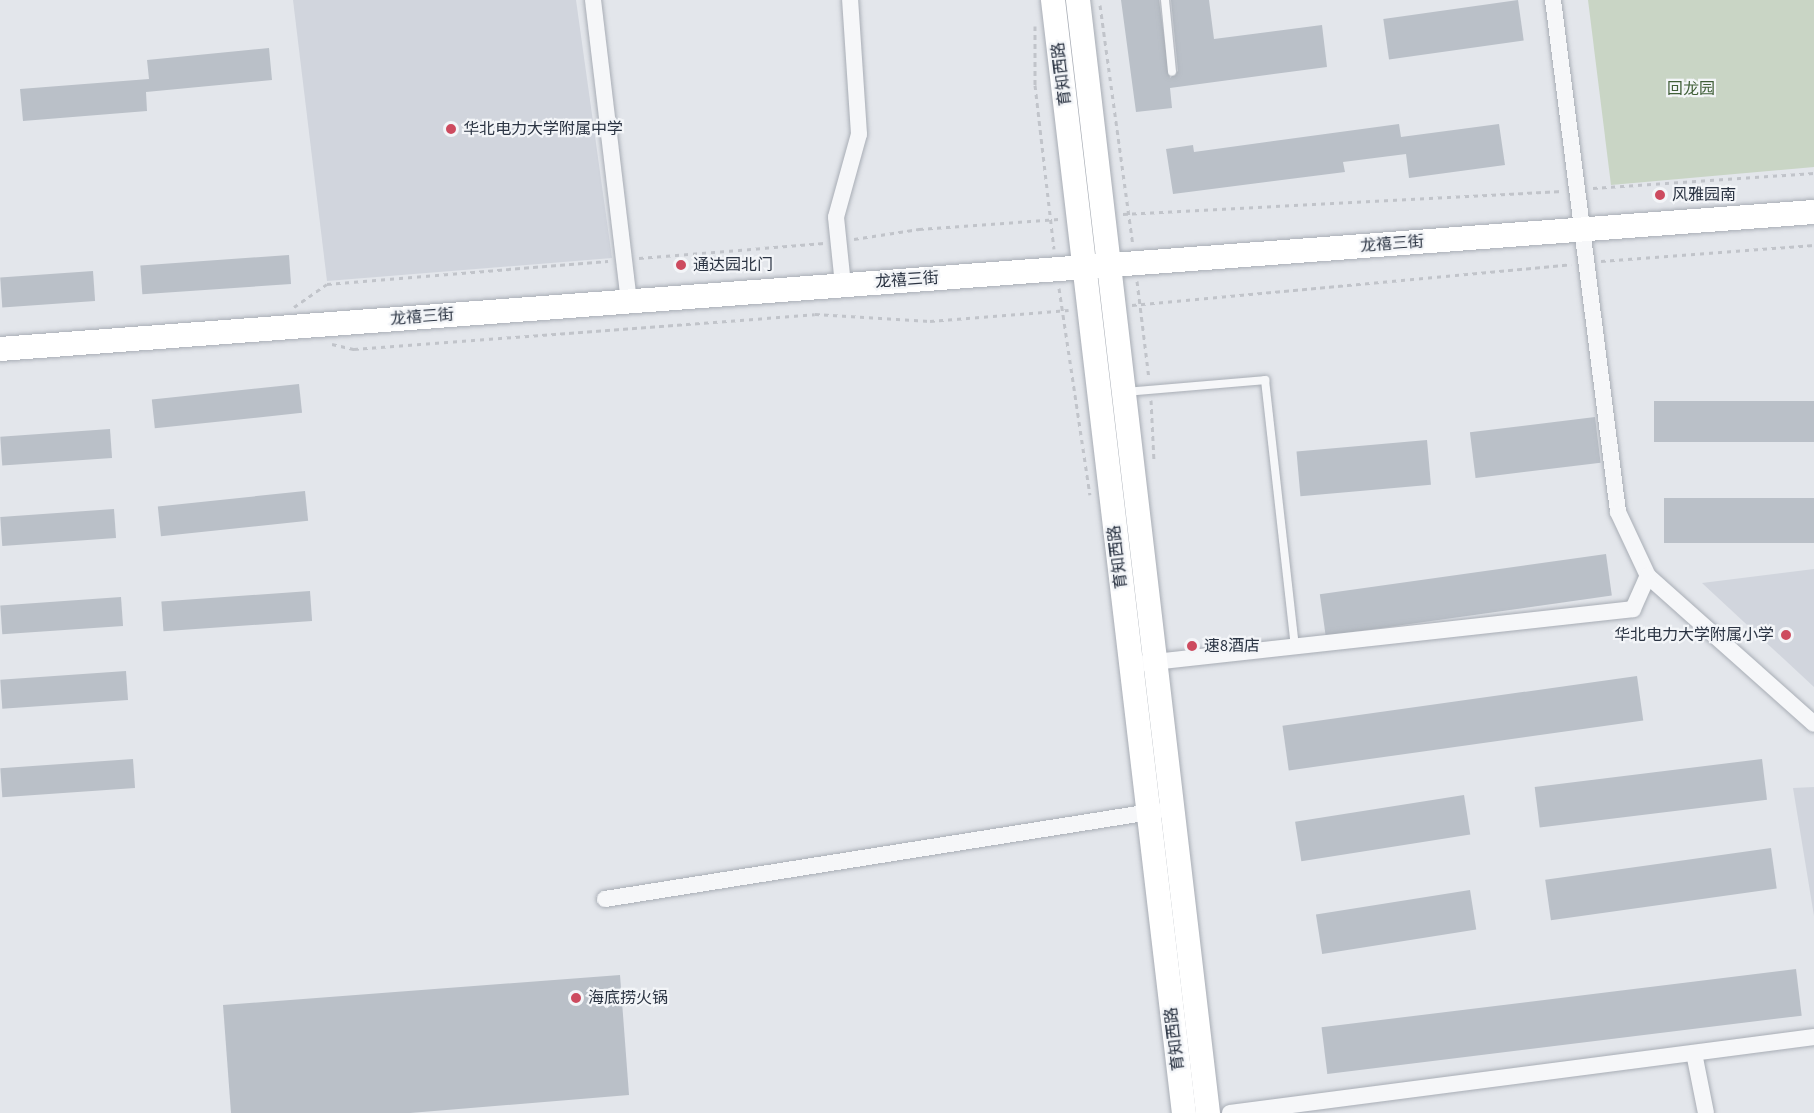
<!DOCTYPE html>
<meta charset="utf-8">
<style>
body{margin:0}
#map{position:relative;width:1814px;height:1113px;overflow:hidden;background:#e3e6eb;font-family:"Source Sans 3","Noto Sans SC",sans-serif}
div>[style]{position:absolute}
.built>*{inset:0;background:#d1d5dd}
.green>*{inset:0;background:#c9d5c5}
.building>*{inset:0;background:#bac0c8;transform-origin:0 0}
.path>*{height:3px;margin-top:-1.5px;transform-origin:0;background:repeating-linear-gradient(90deg,#c1c4ca 0 4.5px,transparent 0 9px)}
.roads{filter:drop-shadow(0 0 2px #a8adb5) drop-shadow(0 0 2px #a8adb5)}
.lane>*{height:8px;margin:-4px;padding:0 4px;transform-origin:4px;border-radius:4px;background:#f6f7f9}
.street>*{height:16px;margin:-8px;padding:0 8px;transform-origin:8px;border-radius:8px;background:#f6f7f9}
.secondary>*{height:24px;margin:-12px;padding:0 12px;transform-origin:12px;border-radius:12px;background:#fff}
.dots>*{width:16px;height:16px;translate:-50% -50%;box-sizing:border-box;border:3px solid #f3f5f8;border-radius:50%}
span{translate:-50% -50%;white-space:nowrap;text-align:center;line-height:1.15;-webkit-text-stroke:4.5px #f3f5f8;paint-order:stroke}
.street-label{font-size:16px;color:#2b3443}
.park-label{font-size:16px;color:#405f38}
.poi-label{font-size:16px;color:#2b3443}
.left{translate:0 -50%;text-align:left}
.right{translate:-100% -50%;text-align:right}
</style>
<div id="map">
<div class="built">
<div style="clip-path:polygon(293px 0,576px 0,612px 258px,327px 281px)"></div>
<div style="clip-path:polygon(1814px 569px,1814px 687px,1702px 583px)"></div>
<div style="clip-path:polygon(1814px 787px,1814px 916px,1793px 788px)"></div>
</div>
<div class="green">
<div style="clip-path:polygon(1588px 0,1814px 0,1814px 167px,1611px 185px)"></div>
</div>
<div class="building">
<div style="clip-path:polygon(1121px 0,1159px 0,1170px 78px,1178px 71px,1171px 0,1209px 0,1214px 39px,1322px 25px,1327px 67px,1170px 88px,1172px 108px,1136px 112px)"></div>
<div style="left:1518px;top:0;width:41px;height:136px;rotate:82deg"></div>
<div style="clip-path:polygon(269px 48px,272px 80px,146px 92px,147px 111px,23px 121px,20px 89px,149px 79px,147px 60px)"></div>
<div style="clip-path:polygon(1399px 124px,1401px 137px,1499px 124px,1505px 165px,1409px 178px,1406px 154px,1343px 162px,1345px 172px,1173px 194px,1166px 149px,1193px 145px,1194px 152px)"></div>
<div style="left:289px;top:255px;width:29px;height:149px;rotate:86deg"></div>
<div style="left:93px;top:271px;width:30px;height:93px;rotate:86deg"></div>
<div style="left:299px;top:384px;width:29px;height:148px;rotate:84deg"></div>
<div style="left:1814px;top:401px;width:41px;height:160px;rotate:90deg"></div>
<div style="left:1595px;top:417px;width:46px;height:126px;rotate:83deg"></div>
<div style="left:110px;top:429px;width:29px;height:110px;rotate:86deg"></div>
<div style="left:1427px;top:440px;width:45px;height:131px;rotate:85deg"></div>
<div style="left:305px;top:491px;width:30px;height:148px;rotate:84deg"></div>
<div style="left:1814px;top:498px;width:45px;height:150px;rotate:90deg"></div>
<div style="left:114px;top:509px;width:29px;height:114px;rotate:86deg"></div>
<div style="left:1606px;top:554px;width:42px;height:289px;rotate:82deg"></div>
<div style="left:310px;top:591px;width:30px;height:149px;rotate:86deg"></div>
<div style="left:121px;top:597px;width:29px;height:121px;rotate:86deg"></div>
<div style="left:126px;top:671px;width:29px;height:126px;rotate:86deg"></div>
<div style="left:1637px;top:676px;width:45px;height:358px;rotate:82deg"></div>
<div style="left:133px;top:759px;width:29px;height:133px;rotate:86deg"></div>
<div style="left:1762px;top:759px;width:41px;height:229px;rotate:83deg"></div>
<div style="left:1464px;top:795px;width:40px;height:171px;rotate:81deg"></div>
<div style="left:1771px;top:848px;width:41px;height:228px;rotate:82deg"></div>
<div style="left:1470px;top:890px;width:40px;height:156px;rotate:81deg"></div>
<div style="left:1796px;top:969px;width:47px;height:478px;rotate:83deg"></div>
<div style="clip-path:polygon(620px 975px,629px 1095px,410px 1113px,231px 1113px,223px 1005px)"></div>
</div>
<div class="path">
<div style="left:1100px;top:5px;width:242px;rotate:82.2deg"></div>
<div style="left:1035px;top:26px;width:59px;rotate:90deg"></div>
<div style="left:1035px;top:85px;width:165px;rotate:83.4deg"></div>
<div style="left:1593px;top:188px;width:222px;rotate:-3.9deg"></div>
<div style="left:1123px;top:214px;width:440px;rotate:-3deg"></div>
<div style="left:854px;top:239px;width:66px;rotate:-8.7deg"></div>
<div style="left:919px;top:229px;width:140px;rotate:-4.1deg"></div>
<div style="left:639px;top:258px;width:186px;rotate:-4.6deg"></div>
<div style="left:1601px;top:261px;width:214px;rotate:-4.3deg"></div>
<div style="left:1137px;top:281px;width:99px;rotate:83deg"></div>
<div style="left:1059px;top:288px;width:209px;rotate:81.5deg"></div>
<div style="left:1132px;top:305px;width:441px;rotate:-5.3deg"></div>
<div style="left:294px;top:307px;width:40px;rotate:-34.9deg"></div>
<div style="left:327px;top:284px;width:282px;rotate:-4.7deg"></div>
<div style="left:332px;top:344px;width:23px;rotate:13deg"></div>
<div style="left:354px;top:349px;width:462px;rotate:-4.3deg"></div>
<div style="left:815px;top:314px;width:115px;rotate:3.5deg"></div>
<div style="left:930px;top:321px;width:139px;rotate:-4.5deg"></div>
<div style="left:1151px;top:400px;width:62px;rotate:87.2deg"></div>
</div>
<div class="roads">
<div class="lane">
<div style="left:1165px;top:0;width:72px;rotate:84.4deg"></div>
<div style="left:1126px;top:392px;width:140px;rotate:-4.9deg"></div>
<div style="left:1265px;top:380px;width:268px;rotate:83.6deg"></div>
</div>
<div class="street">
<div style="left:593px;top:0;width:303px;rotate:83.2deg"></div>
<div style="left:1553px;top:0;width:516px;rotate:82.76deg"></div>
<div style="left:1618px;top:512px;width:71px;rotate:64.9deg"></div>
<div style="left:1648px;top:576px;width:222px;rotate:41.7deg"></div>
<div style="left:843px;top:285px;width:68px;rotate:-95.9deg"></div>
<div style="left:836px;top:217px;width:86px;rotate:-74.5deg"></div>
<div style="left:859px;top:134px;width:134px;rotate:-93.8deg"></div>
<div style="left:1145px;top:663px;width:491px;rotate:-6.3deg"></div>
<div style="left:1633px;top:609px;width:36px;rotate:-66deg"></div>
<div style="left:605px;top:899px;width:559px;rotate:-9.06deg"></div>
<div style="left:1694px;top:1053px;width:61px;rotate:78.7deg"></div>
<div style="left:1230px;top:1113px;width:589px;rotate:-7.41deg"></div>
</div>
<div class="secondary">
<div style="left:1053px;top:0;width:1121px;rotate:83.29deg"></div>
<div style="left:1078px;top:0;width:1121px;rotate:83.34deg"></div>
<div style="left:0;top:349px;width:1819px;rotate:-4.32deg"></div>
</div>
</div>
<div class="dots">
<div style="left:451px;top:129px;background:#cd4b5f"></div>
<div style="left:1660px;top:195px;background:#cd4b5f"></div>
<div style="left:681px;top:265px;background:#cd4b5f"></div>
<div style="left:1786px;top:635px;background:#cd4b5f"></div>
<div style="left:1192px;top:646px;background:#cd4b5f"></div>
<div style="left:576px;top:998px;background:#cd4b5f"></div>
</div>
<div class="street-label">
<span style="left:1062px;top:74px;rotate:-97deg">育知西路</span>
<span style="left:1392px;top:244px;rotate:-4deg">龙禧三街</span>
<span style="left:907px;top:280px;rotate:-4deg">龙禧三街</span>
<span style="left:422px;top:317px;rotate:-4deg">龙禧三街</span>
<span style="left:1118px;top:557px;rotate:-97deg">育知西路</span>
<span style="left:1175px;top:1039px;rotate:-97deg">育知西路</span>
</div>
<div class="park-label">
<span style="left:1691px;top:89px">回龙园</span>
</div>
<div class="poi-label">
<span class="left" style="left:463px;top:129px">华北电力大学附属中学</span>
<span class="left" style="left:1672px;top:195px">风雅园南</span>
<span class="left" style="left:693px;top:265px">通达园北门</span>
<span class="right" style="left:1774px;top:635px">华北电力大学附属小学</span>
<span class="left" style="left:1204px;top:646px">速8酒店</span>
<span class="left" style="left:588px;top:998px">海底捞火锅</span>
</div>
</div>
